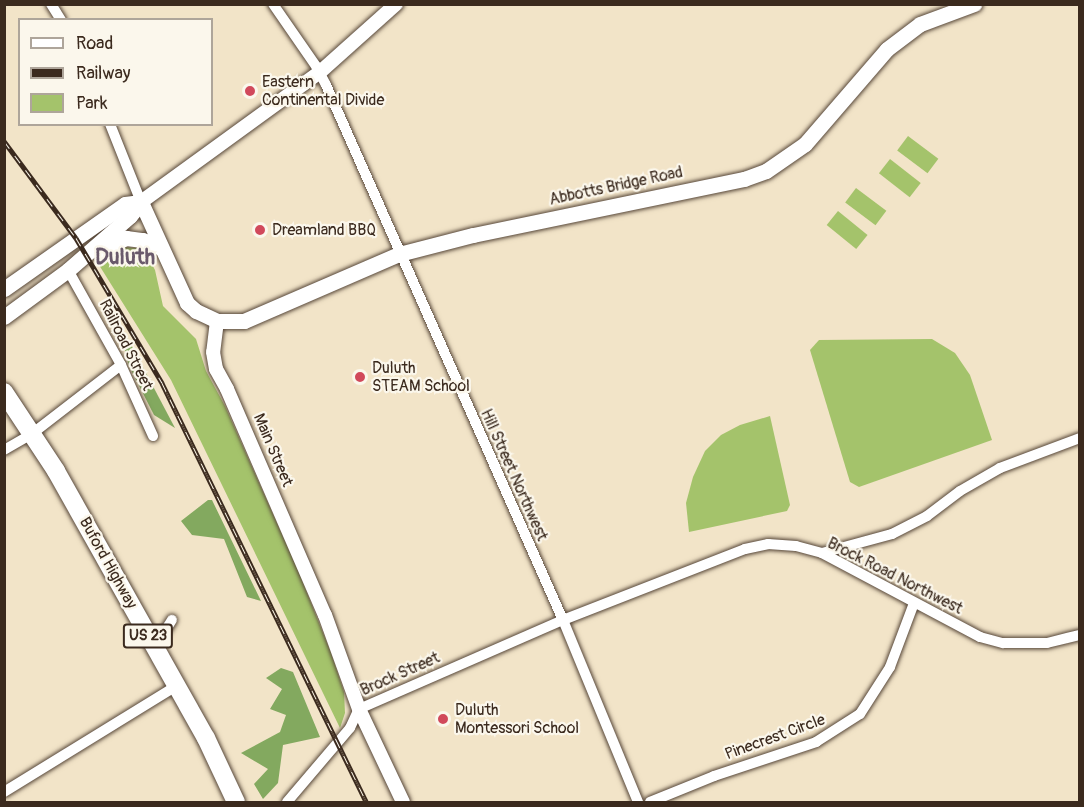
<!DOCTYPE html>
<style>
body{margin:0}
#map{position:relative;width:1084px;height:807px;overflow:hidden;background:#f2e4c8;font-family:Pangolin,sans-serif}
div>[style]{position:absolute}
.green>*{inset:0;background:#a4c36b;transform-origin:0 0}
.forest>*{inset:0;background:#83a95f}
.roads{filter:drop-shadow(0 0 2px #564638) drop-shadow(0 0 2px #564638)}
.minor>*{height:10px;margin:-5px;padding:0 5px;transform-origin:5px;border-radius:5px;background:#fff}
.tertiary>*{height:14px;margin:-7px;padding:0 7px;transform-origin:7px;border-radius:7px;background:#fff}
.secondary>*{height:15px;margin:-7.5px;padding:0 7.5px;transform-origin:7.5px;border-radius:7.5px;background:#fff}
.primary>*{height:18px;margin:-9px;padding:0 9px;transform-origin:9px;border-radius:9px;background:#fff}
.rail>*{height:5px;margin-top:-2.5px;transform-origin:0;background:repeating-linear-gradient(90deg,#fbf7ec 0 9px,#3b2a1e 0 18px);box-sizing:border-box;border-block:2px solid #3b2a1e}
.dots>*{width:16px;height:16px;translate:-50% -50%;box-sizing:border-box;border:3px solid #fbf7ec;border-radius:50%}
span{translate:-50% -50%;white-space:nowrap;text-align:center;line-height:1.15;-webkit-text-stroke:4.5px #fbf7ec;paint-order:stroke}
.shield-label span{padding:2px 4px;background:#fbf7ec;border:2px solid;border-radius:4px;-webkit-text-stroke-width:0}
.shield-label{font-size:15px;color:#3b2a1e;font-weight:700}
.poi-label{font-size:16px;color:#3b2a1e}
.left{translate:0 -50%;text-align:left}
.street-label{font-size:16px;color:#3b2a1e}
.district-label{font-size:22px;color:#69596b;font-weight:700}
.frame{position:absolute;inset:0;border:6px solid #3b2a1e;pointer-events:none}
.legend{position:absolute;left:18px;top:18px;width:195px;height:108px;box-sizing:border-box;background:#fbf7ec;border:2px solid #aea59a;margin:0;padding:8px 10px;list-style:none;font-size:18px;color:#3b2a1e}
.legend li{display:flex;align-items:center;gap:12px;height:30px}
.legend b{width:30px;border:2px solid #aea59a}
</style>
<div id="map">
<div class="green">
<div style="left:908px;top:136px;width:38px;height:18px;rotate:37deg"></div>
<div style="left:890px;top:159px;width:39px;height:18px;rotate:38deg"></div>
<div style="left:856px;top:188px;width:38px;height:18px;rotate:37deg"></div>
<div style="left:838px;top:211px;width:38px;height:18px;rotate:39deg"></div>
<div style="clip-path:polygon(123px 247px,136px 248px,147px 255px,155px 270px,163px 306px,196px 339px,206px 371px,225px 406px,299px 573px,331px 653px,344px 692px,345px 713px,340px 728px,171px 380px,99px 265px)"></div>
<div style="clip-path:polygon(932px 339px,955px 353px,970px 375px,992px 440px,859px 487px,850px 482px,810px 350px,819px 340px)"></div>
<div style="clip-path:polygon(770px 416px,790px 505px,787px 511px,689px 532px,686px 503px,693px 477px,705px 451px,721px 435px,740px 425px)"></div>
</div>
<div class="forest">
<div style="clip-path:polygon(121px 335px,127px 337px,175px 428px,154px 415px,129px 366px)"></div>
<div style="clip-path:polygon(208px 500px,212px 500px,261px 601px,247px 597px,224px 539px,192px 535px,181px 521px)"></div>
<div style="clip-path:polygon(281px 668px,293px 672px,320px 737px,283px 745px,278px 783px,263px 799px,254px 784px,268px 769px,241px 753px,280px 732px,286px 715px,270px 709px,282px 689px,266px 678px)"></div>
</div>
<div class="roads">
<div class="minor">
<div style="left:51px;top:4px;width:19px;rotate:58deg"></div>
<div style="left:273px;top:4px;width:75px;rotate:55.3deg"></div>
<div style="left:316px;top:66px;width:21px;rotate:62deg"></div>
<div style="left:326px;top:85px;width:585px;rotate:66.11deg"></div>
<div style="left:563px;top:620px;width:197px;rotate:67.6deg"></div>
<div style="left:110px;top:124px;width:84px;rotate:68.3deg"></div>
<div style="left:68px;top:270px;width:109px;rotate:60.8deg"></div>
<div style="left:121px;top:365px;width:78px;rotate:65.7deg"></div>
<div style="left:4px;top:450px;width:34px;rotate:-30deg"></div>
<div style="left:33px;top:433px;width:111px;rotate:-37.7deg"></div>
<div style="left:822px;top:553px;width:73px;rotate:-15.2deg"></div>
<div style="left:892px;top:534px;width:39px;rotate:-27deg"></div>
<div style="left:927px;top:516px;width:41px;rotate:-37.1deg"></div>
<div style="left:960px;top:491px;width:46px;rotate:-29.9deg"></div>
<div style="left:1000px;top:468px;width:85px;rotate:-20.6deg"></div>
<div style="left:155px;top:647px;width:32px;rotate:-58deg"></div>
<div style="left:4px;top:792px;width:202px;rotate:-31.6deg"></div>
<div style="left:287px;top:802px;width:97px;rotate:-49.6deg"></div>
<div style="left:350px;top:728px;width:21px;rotate:-65deg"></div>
<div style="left:359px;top:709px;width:223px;rotate:-23.6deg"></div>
<div style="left:563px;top:620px;width:195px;rotate:-21.3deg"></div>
<div style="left:745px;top:549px;width:24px;rotate:-12deg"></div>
<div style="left:768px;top:544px;width:28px;rotate:4deg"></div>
<div style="left:796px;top:546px;width:27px;rotate:15deg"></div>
<div style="left:822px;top:553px;width:179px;rotate:28deg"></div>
<div style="left:980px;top:637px;width:24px;rotate:15deg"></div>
<div style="left:1003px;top:643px;width:44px"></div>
<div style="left:1047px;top:643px;width:34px;rotate:-14deg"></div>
<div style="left:650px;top:802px;width:69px;rotate:-22.1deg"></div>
<div style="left:714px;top:776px;width:108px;rotate:-18.4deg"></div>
<div style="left:816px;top:742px;width:52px;rotate:-32.5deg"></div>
<div style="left:860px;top:714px;width:56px;rotate:-57.4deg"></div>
<div style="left:890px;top:667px;width:68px;rotate:-69.4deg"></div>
</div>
<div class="tertiary">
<div style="left:141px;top:202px;width:221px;rotate:-36deg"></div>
<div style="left:320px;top:72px;width:102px;rotate:-41.8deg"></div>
<div style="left:217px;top:321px;width:31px;rotate:97deg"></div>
<div style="left:213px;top:352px;width:17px;rotate:80deg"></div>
<div style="left:216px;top:369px;width:23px;rotate:61deg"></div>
<div style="left:227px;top:389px;width:246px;rotate:66.6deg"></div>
<div style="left:325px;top:615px;width:100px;rotate:70.1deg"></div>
<div style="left:359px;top:709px;width:103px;rotate:64.7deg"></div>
</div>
<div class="secondary">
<div style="left:141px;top:202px;width:111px;rotate:65.5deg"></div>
<div style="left:187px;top:303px;width:12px;rotate:42deg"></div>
<div style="left:196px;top:311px;width:23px;rotate:25deg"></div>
<div style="left:217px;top:321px;width:27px"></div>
<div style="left:244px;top:321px;width:169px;rotate:-23.4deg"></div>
<div style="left:399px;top:254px;width:76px;rotate:-14.4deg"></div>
<div style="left:473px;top:235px;width:277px;rotate:-11.7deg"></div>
<div style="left:744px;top:179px;width:23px;rotate:-20deg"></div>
<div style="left:766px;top:171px;width:47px;rotate:-34.7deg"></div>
<div style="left:805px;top:144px;width:125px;rotate:-49.2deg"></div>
<div style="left:887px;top:49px;width:41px;rotate:-37.1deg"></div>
<div style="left:920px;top:24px;width:58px;rotate:-20.3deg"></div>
<div style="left:101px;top:250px;width:28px;rotate:-26deg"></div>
<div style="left:126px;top:238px;width:17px;rotate:7deg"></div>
<div style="left:143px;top:240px;width:20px;rotate:24deg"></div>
<div style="left:4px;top:289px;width:148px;rotate:-35.1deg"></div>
<div style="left:125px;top:204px;width:16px;rotate:-7deg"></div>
<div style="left:4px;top:317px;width:79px;rotate:-36.3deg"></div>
<div style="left:68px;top:270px;width:82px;rotate:-41.1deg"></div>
<div style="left:130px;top:216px;width:18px;rotate:-52deg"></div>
</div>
<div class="primary">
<div style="left:4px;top:392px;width:95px;rotate:56.6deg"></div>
<div style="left:56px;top:471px;width:306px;rotate:60.7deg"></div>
<div style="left:206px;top:738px;width:71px;rotate:64.9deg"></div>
</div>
</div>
<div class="rail">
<div style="left:4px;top:141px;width:121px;rotate:53.4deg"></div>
<div style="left:76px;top:238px;width:169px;rotate:59.3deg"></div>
<div style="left:162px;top:383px;width:466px;rotate:64deg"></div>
</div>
<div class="dots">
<div style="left:250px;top:91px;background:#d1495b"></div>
<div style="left:260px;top:230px;background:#d1495b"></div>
<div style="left:360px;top:377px;background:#d1495b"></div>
<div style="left:443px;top:719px;background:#d1495b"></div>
</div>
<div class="shield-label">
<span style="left:148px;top:636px">US 23</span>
</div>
<div class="poi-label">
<span class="left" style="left:262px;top:91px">Eastern<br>Continental Divide</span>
<span class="left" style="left:272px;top:230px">Dreamland BBQ</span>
<span class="left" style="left:372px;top:377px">Duluth<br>STEAM School</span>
<span class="left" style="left:455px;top:719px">Duluth<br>Montessori School</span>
</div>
<div class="street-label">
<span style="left:616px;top:186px;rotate:-12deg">Abbotts Bridge Road</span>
<span style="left:126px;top:345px;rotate:63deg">Railroad Street</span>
<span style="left:273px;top:450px;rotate:67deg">Main Street</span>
<span style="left:514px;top:475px;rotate:66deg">Hill Street Northwest</span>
<span style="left:108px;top:563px;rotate:61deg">Buford Highway</span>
<span style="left:895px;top:576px;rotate:27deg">Brock Road Northwest</span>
<span style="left:400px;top:674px;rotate:-24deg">Brock Street</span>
<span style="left:775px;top:737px;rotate:-20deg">Pinecrest Circle</span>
</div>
<div class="district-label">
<span style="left:125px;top:258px">Duluth</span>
</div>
<div class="frame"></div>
<ul class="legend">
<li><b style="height:8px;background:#fff"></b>Road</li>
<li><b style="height:8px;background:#3b2a1e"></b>Railway</li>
<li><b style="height:16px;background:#a4c36b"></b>Park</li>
</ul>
</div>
